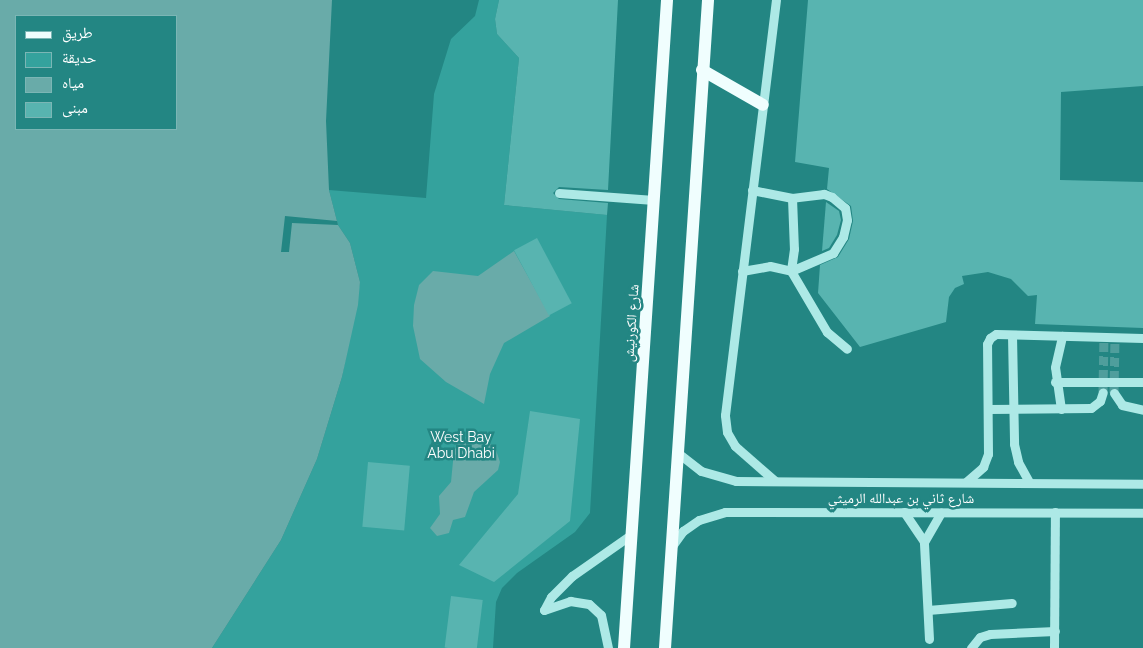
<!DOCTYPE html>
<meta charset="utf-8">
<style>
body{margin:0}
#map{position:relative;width:1143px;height:648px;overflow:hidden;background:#238683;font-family:Raleway,"Noto Naskh Arabic",sans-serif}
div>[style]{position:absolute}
.green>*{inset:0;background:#34a29d}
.water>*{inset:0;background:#69aba9}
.pier>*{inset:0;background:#238683}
.building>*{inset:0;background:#58b4b0;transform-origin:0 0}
.minor-tunnel>*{height:9px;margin-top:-4.5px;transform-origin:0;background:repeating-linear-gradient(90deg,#4f9e9c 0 9px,transparent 0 13.5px)}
.minor>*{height:9px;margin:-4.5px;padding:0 4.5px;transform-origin:4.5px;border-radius:4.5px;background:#ade9e6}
.major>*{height:12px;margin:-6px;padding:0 6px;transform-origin:6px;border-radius:6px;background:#f0fefe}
span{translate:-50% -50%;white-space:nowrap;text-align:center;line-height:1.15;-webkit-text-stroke:5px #238683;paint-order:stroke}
.street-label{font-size:14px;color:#fff}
.park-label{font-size:14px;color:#fff}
.legend{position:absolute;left:15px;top:15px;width:162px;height:115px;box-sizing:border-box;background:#238683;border:1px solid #7bb6b5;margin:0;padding:6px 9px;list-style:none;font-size:15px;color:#fff}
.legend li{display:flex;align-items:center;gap:10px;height:25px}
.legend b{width:25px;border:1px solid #7bb6b5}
</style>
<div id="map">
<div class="green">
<div style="clip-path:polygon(479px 0,499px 0,495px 19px,497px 34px,519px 58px,504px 205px,607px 215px,590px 513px,575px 532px,517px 573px,502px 588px,496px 602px,493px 648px,212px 648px,281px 540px,317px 459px,342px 377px,360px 282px,350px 243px,338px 225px,329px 190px,426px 198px,434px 94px,451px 39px,475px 16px)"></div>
</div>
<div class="water">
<div style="clip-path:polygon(evenodd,0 0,332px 0,326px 121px,329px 190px,338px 225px,350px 243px,360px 282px,358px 305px,342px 377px,317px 459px,281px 540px,212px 648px,0 648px,0 0,16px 16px,176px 16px,176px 129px,16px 129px,16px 16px)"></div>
<div style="clip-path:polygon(514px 251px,550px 316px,504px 343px,490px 374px,484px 404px,446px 382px,420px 359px,413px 326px,414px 305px,419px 285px,433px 271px,478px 276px)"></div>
<div style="clip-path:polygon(473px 438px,481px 438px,495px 447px,500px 462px,498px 470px,474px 492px,465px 517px,453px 520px,449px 533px,437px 536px,430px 528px,440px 514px,439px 496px,451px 482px,454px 451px,458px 444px)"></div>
</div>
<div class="pier">
<div style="clip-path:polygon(285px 216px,337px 221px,338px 225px,292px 223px,289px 252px,281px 252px)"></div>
</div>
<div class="building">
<div style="clip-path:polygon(499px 0,618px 0,608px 190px,559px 187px,553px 193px,559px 199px,608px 203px,607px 215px,504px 205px,519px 58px,497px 34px,495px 19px)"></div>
<div style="clip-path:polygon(808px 0,1143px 0,1143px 86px,1061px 92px,1060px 180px,1143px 182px,1143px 328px,1035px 324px,1037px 295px,1028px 296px,1011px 279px,988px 272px,962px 276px,964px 284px,955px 288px,949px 297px,946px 322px,860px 347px,818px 293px,820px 265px,838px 257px,849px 239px,853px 221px,851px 206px,827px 189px,829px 168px,795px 162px)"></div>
<div style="clip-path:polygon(826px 202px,839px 211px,841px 220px,837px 235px,829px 248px,822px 251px)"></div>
<div style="left:537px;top:238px;width:74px;height:26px;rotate:62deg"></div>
<div style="clip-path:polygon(530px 411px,580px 419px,570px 521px,494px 582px,459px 565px,518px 494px)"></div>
<div style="left:368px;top:462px;width:42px;height:65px;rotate:5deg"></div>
<div style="left:451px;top:596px;width:32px;height:52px;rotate:7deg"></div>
</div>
<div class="minor-tunnel">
<div style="left:1103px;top:392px;width:55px;rotate:-89deg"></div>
<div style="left:1114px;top:393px;width:56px;rotate:-89deg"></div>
</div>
<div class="minor">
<div style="left:752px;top:190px;width:41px;rotate:11.3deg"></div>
<div style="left:792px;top:198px;width:51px;rotate:87.8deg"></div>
<div style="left:794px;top:249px;width:22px;rotate:98deg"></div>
<div style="left:791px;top:271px;width:46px;rotate:-23.2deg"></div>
<div style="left:833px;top:253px;width:19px;rotate:-58deg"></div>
<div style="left:843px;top:237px;width:17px;rotate:-77deg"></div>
<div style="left:847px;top:220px;width:12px;rotate:-99deg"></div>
<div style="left:845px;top:208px;width:17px;rotate:-140deg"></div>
<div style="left:832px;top:197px;width:9px;rotate:-159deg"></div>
<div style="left:824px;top:194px;width:32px;rotate:173deg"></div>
<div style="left:559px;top:193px;width:95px;rotate:4.2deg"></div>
<div style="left:742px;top:271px;width:28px;rotate:-10deg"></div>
<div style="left:770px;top:266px;width:22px;rotate:13deg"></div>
<div style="left:791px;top:271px;width:71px;rotate:59.5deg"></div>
<div style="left:827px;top:332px;width:26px;rotate:40deg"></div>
<div style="left:1012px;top:335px;width:109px;rotate:88.9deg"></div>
<div style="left:1014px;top:444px;width:18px;rotate:77deg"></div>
<div style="left:1018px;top:462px;width:23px;rotate:61deg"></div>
<div style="left:1055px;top:382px;width:88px"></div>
<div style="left:1114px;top:393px;width:14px;rotate:56deg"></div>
<div style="left:1122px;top:405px;width:22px;rotate:13deg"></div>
<div style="left:988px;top:409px;width:103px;rotate:-0.6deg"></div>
<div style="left:1091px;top:408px;width:11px;rotate:-38deg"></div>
<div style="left:1100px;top:401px;width:9px;rotate:-72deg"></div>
<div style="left:1061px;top:409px;width:42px;rotate:-98.1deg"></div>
<div style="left:1055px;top:367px;width:32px;rotate:-77deg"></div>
<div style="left:678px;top:453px;width:29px;rotate:38deg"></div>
<div style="left:701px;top:471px;width:36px;rotate:16deg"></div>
<div style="left:736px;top:481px;width:407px;rotate:0.4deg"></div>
<div style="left:775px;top:481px;width:53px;rotate:-138.8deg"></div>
<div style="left:735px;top:446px;width:16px;rotate:-120deg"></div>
<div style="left:727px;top:432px;width:17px;rotate:-97deg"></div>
<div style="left:725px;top:415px;width:418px;rotate:-83deg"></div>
<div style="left:966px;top:482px;width:23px;rotate:-41deg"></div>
<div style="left:983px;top:467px;width:14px;rotate:-69deg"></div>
<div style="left:988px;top:454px;width:110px;rotate:-90.5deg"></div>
<div style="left:987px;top:344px;width:7px;rotate:-63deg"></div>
<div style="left:990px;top:338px;width:7px;rotate:-34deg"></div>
<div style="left:996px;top:334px;width:147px;rotate:1.6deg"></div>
<div style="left:904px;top:512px;width:36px;rotate:56deg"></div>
<div style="left:672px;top:546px;width:19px;rotate:-54deg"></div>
<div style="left:683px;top:531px;width:19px;rotate:-35deg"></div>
<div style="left:699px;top:520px;width:27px;rotate:-17deg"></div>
<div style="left:725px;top:512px;width:418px;rotate:0.1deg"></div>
<div style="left:544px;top:610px;width:15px;rotate:-62deg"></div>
<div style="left:551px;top:597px;width:30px;rotate:-45deg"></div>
<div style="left:572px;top:576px;width:73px;rotate:-35deg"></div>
<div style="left:544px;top:610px;width:28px;rotate:-19deg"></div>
<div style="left:570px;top:601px;width:19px;rotate:9deg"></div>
<div style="left:589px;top:604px;width:16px;rotate:43deg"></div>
<div style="left:601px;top:615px;width:34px;rotate:78deg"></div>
<div style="left:928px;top:610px;width:84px;rotate:-4.8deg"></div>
<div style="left:929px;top:639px;width:97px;rotate:-93deg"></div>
<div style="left:924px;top:542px;width:34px;rotate:-60deg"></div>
<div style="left:971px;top:648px;width:14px;rotate:-51deg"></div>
<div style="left:980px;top:637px;width:10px;rotate:-17deg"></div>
<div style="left:990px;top:634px;width:65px;rotate:-2.6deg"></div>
<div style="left:1054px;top:648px;width:136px;rotate:-89.6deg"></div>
</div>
<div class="major">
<div style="left:702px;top:70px;width:70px;rotate:29.8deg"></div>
<div style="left:624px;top:648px;width:649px;rotate:-86.2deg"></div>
<div style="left:665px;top:648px;width:649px;rotate:-86.2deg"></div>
</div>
<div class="street-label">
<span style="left:631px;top:323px;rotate:-86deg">شارع الكورنيش</span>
<span style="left:901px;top:498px">شارع ثاني بن عبدالله الرميثي</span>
</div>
<div class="park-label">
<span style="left:461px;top:445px">West Bay<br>Abu Dhabi</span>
</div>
<ul class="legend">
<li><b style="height:6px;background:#f0fefe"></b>طريق</li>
<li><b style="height:14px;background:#34a29d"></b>حديقة</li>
<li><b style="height:14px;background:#69aba9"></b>مياه</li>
<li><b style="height:14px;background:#58b4b0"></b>مبنى</li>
</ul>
</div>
